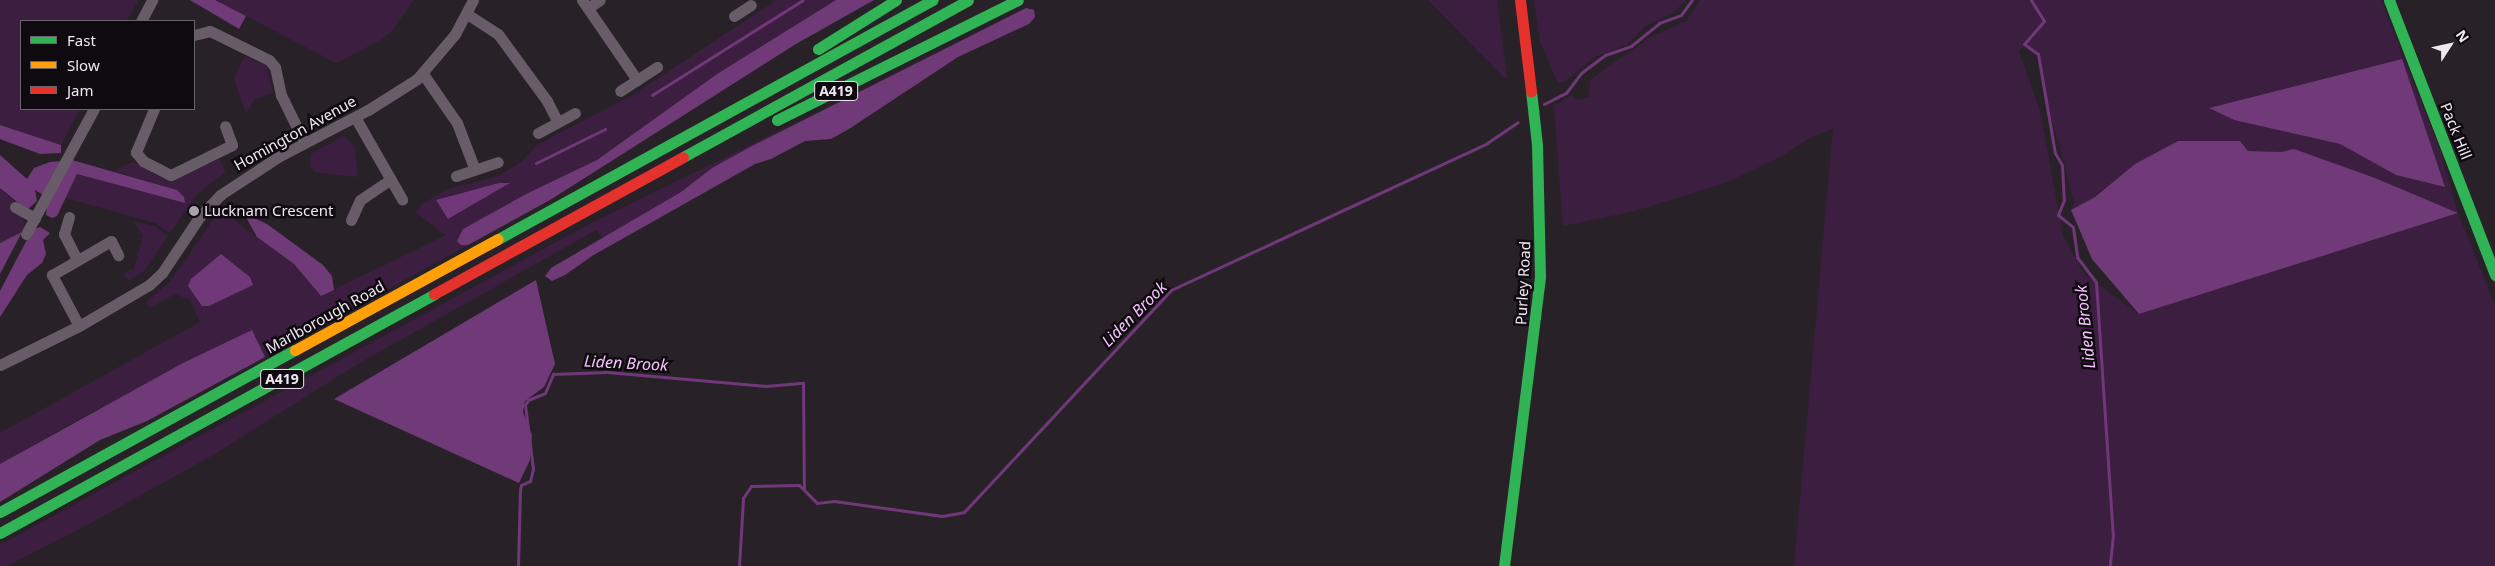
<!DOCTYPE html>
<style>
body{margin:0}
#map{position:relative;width:2495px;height:566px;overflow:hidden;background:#282228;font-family:"Noto Sans",sans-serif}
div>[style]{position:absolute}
.green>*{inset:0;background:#3c1e40}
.forest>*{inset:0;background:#703977}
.water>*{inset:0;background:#703878}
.stream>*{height:3px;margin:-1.5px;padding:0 1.5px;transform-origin:1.5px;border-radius:1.5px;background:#703878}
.street>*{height:11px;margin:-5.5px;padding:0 5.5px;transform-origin:5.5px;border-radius:5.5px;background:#695c69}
.fast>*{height:11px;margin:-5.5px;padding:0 5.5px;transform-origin:5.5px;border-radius:5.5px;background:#30b455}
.slow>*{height:11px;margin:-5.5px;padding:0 5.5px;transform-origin:5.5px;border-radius:5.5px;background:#ff9f0a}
.jam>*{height:11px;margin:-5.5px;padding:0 5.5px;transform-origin:5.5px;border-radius:5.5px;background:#e5322d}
.dots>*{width:14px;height:14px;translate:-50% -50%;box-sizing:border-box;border:2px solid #0f0a10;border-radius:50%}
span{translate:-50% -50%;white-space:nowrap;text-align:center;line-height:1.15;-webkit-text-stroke:5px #0f0a10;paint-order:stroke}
.shield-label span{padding:1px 4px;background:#0f0a10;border:1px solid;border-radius:4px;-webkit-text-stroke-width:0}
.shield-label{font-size:14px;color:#f0e8f1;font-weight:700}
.street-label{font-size:15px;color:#f0e8f1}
.poi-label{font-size:15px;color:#f0e8f1}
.left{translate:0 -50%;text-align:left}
.water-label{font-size:16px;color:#f7c4fe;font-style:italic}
.legend{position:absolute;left:20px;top:20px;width:175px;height:90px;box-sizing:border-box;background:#0f0a10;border:1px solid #69636a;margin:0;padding:6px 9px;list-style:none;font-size:15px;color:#f0e8f1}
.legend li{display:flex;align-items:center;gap:10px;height:25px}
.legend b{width:25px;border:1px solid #69636a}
.north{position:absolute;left:2425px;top:20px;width:50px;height:50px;-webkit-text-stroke:4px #0f0a10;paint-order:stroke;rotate:55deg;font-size:14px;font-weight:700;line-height:20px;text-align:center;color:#f0e8f1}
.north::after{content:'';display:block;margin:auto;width:18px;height:22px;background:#f0e8f1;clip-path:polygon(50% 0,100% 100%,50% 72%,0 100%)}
</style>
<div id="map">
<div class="green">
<div style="clip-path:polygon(0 0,138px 0,127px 21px,21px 21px,21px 109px,80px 109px,61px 145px,0 125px)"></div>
<div style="clip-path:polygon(215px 0,414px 0,392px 31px,379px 41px,336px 63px)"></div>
<div style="clip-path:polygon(evenodd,777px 0,836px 0,717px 74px,597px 160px,526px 194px,463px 229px,468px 245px,265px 357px,252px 330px,88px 414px,0 464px,0 433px,200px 322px,190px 300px,175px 294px,150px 308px,146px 302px,170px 282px,220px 210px,294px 264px,321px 296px,446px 235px,415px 212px,424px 203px,448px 189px,499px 176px,522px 161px,537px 145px,631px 96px,777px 0,510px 183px,449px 219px,436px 201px,450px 195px,510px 183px)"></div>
<div style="clip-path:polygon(1428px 0,1497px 0,1507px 77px,1504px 77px)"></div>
<div style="clip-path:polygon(1534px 0,1686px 0,1673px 13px,1646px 26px,1626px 45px,1595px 57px,1565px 81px,1558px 83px,1540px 42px)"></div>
<div style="clip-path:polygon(evenodd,1700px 0,2381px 0,2441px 152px,2458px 213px,2495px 305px,2495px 566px,1794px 566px,1833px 129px,1811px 137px,1782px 156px,1725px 183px,1635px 211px,1563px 226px,1554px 106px,1571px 95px,1578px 100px,1589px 97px,1590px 80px,1649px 38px,1686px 21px,1700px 0,2024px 44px,2039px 57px,2045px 104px,2058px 139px,2074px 203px,2071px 210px,2095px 197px,2135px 164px,2178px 141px,2240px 141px,2248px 151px,2282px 152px,2430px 201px,2458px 213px,2139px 314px,2084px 274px,2063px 235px,2040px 111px,2019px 52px,2024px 44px,1700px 0,2402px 59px,2396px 175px,2340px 144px,2234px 120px,2210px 108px,2402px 59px)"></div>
<div style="clip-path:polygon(245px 56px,259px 63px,262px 62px,267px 67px,273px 93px,255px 99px,246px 113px,234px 79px)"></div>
<div style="clip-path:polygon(801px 120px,712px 168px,681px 192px,603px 238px,596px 230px,356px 365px,213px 455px,78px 530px,7px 566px,0 566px,0 545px,593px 222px)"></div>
<div style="clip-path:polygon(345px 135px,355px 149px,358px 177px,314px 172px,310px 165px,311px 154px)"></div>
<div style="clip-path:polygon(219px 159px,226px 172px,197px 194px,170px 233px,155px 223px,66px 198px,77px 174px,184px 203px,184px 197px,177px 190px,114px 171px,133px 162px,163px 179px,178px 178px)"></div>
<div style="clip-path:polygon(0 188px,17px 204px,25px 226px,22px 232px,0 243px)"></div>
<div style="clip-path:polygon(133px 221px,154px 226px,168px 236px,144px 271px,128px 281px,124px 274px,134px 268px,143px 236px)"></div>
</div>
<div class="forest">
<div style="clip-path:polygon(190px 0,215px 0,246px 16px,239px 29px)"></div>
<div style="clip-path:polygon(836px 0,874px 0,796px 44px,550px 200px,468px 245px,461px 245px,457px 241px,463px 229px,526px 194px,597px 160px,717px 74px)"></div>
<div style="clip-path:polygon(1026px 8px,1034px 10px,1035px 17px,1029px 24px,958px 57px,849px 129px,831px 139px,805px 141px,771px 159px,755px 164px,592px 256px,565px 275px,552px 281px,545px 276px,551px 268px,681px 192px,712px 168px,752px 146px)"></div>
<div style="clip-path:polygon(2402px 59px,2445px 187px,2396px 175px,2340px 144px,2234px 120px,2209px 108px)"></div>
<div style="clip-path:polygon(0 125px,61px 145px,61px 153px,40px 154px,0 139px)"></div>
<div style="clip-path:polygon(2178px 141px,2240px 141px,2248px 151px,2282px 152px,2294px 149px,2375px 178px,2458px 213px,2139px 314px,2092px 259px,2071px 210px,2095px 197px,2135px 164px)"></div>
<div style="clip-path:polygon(0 155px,27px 179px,34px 168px,50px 162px,72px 160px,177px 190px,184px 197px,185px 203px,77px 174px,57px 216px,52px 218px,46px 215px,48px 198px,35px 190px,37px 201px,27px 210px,0 188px)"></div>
<div style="clip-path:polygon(250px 216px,267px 224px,323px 265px,332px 276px,334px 290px,321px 296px,294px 264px,257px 237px,247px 219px)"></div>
<div style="clip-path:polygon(40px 227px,50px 233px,43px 240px,46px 254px,42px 263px,27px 275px,0 317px,0 291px,32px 230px)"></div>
<div style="clip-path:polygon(22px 232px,0 274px,0 243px)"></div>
<div style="clip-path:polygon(536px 280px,555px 364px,544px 387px,525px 401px,523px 412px,532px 435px,530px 460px,519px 483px,334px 399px)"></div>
<div style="clip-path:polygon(252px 330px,265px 357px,147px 421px,100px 440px,0 502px,0 464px,183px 363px)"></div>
</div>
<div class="water">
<div style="clip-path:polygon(499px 183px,510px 183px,448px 219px,436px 200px)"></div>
<div style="clip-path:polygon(221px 254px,250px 277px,253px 285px,209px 306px,202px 306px,188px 286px,191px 279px)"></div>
</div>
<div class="stream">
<div style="left:2031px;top:0;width:25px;rotate:58deg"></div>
<div style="left:2044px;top:21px;width:30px;rotate:131deg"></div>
<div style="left:2024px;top:44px;width:17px;rotate:36deg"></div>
<div style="left:2038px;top:54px;width:100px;rotate:80.3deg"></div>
<div style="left:2055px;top:153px;width:14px;rotate:60deg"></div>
<div style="left:2062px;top:165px;width:35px;rotate:87deg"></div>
<div style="left:2064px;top:200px;width:16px;rotate:112deg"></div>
<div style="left:2058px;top:215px;width:19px;rotate:39deg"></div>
<div style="left:2073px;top:227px;width:30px;rotate:82deg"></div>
<div style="left:2077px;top:257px;width:31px;rotate:53deg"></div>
<div style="left:2096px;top:282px;width:254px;rotate:86.2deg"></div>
<div style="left:2113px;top:535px;width:31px;rotate:96deg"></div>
<div style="left:652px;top:95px;width:178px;rotate:-32.2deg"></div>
<div style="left:1544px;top:104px;width:25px;rotate:-27deg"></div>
<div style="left:1566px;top:93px;width:25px;rotate:-53deg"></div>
<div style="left:1581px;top:73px;width:30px;rotate:-37deg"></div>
<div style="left:1605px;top:55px;width:28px;rotate:-19deg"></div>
<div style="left:1631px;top:46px;width:36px;rotate:-39deg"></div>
<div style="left:1659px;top:23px;width:23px;rotate:-20deg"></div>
<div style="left:1681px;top:15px;width:19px;rotate:-54deg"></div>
<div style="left:536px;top:163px;width:77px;rotate:-26.2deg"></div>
<div style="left:518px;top:566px;width:76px;rotate:-88.5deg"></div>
<div style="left:520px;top:490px;width:5px;rotate:-79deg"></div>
<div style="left:521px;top:485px;width:10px;rotate:-24deg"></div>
<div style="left:530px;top:481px;width:12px;rotate:-76deg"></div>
<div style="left:533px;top:469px;width:64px;rotate:-97.1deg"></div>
<div style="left:525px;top:405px;width:6px;rotate:-59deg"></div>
<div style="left:528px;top:400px;width:18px;rotate:-22deg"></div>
<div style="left:545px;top:393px;width:21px;rotate:-67deg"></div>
<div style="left:553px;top:374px;width:54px;rotate:-2.1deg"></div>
<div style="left:607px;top:372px;width:160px;rotate:5deg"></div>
<div style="left:766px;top:386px;width:37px;rotate:-5deg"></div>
<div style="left:803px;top:383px;width:105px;rotate:89.5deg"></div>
<div style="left:739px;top:566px;width:68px;rotate:-86.6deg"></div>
<div style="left:743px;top:498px;width:14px;rotate:-56deg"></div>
<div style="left:751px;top:486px;width:48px;rotate:-1.2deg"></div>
<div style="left:799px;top:485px;width:25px;rotate:45deg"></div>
<div style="left:817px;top:503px;width:17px;rotate:-7deg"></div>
<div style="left:834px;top:501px;width:109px;rotate:7.9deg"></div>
<div style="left:942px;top:516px;width:22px;rotate:-10deg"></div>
<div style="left:964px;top:512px;width:304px;rotate:-47deg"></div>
<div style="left:1171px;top:290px;width:349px;rotate:-24.9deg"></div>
<div style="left:1487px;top:143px;width:37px;rotate:-34deg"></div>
</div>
<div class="street">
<div style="left:582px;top:0;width:97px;rotate:55.5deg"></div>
<div style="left:637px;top:80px;width:20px;rotate:147deg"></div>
<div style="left:588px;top:8px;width:14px;rotate:-34deg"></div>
<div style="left:467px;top:14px;width:37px;rotate:33deg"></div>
<div style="left:498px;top:34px;width:83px;rotate:53.8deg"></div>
<div style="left:547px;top:101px;width:22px;rotate:63deg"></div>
<div style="left:734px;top:16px;width:20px;rotate:-33deg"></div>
<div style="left:141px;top:21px;width:24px;rotate:-62deg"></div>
<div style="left:194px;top:35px;width:16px;rotate:-14deg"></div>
<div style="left:210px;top:31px;width:66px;rotate:26.2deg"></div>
<div style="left:269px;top:60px;width:9px;rotate:49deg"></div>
<div style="left:275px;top:67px;width:29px;rotate:78deg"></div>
<div style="left:281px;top:95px;width:52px;rotate:63.9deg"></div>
<div style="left:423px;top:74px;width:60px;rotate:55.2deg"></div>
<div style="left:457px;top:123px;width:50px;rotate:69deg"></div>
<div style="left:637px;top:80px;width:24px;rotate:-33deg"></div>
<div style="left:154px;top:109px;width:47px;rotate:112.7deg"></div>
<div style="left:136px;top:152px;width:11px;rotate:52deg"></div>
<div style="left:143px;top:161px;width:31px;rotate:27deg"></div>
<div style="left:171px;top:175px;width:68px;rotate:-26.2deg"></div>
<div style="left:232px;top:145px;width:20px;rotate:-110deg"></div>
<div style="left:355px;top:117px;width:95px;rotate:60.2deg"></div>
<div style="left:538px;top:133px;width:42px;rotate:-28.4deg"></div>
<div style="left:456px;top:176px;width:44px;rotate:-18.4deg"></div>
<div style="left:15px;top:207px;width:23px;rotate:29deg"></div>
<div style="left:69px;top:217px;width:18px;rotate:106deg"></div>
<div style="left:64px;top:234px;width:29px;rotate:63deg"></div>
<div style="left:351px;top:220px;width:22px;rotate:-66deg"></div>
<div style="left:360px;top:200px;width:37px;rotate:-34deg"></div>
<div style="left:26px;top:234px;width:142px;rotate:-61.5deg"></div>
<div style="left:79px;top:326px;width:58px;rotate:-117.9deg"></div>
<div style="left:52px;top:275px;width:68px;rotate:-30deg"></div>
<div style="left:111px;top:241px;width:16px;rotate:63deg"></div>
<div style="left:0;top:365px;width:88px;rotate:-26.3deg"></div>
<div style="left:79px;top:326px;width:81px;rotate:-30.4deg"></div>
<div style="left:149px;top:285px;width:18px;rotate:-43deg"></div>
<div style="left:162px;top:273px;width:69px;rotate:-56.3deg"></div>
<div style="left:200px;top:216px;width:29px;rotate:-46deg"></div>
<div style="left:220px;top:195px;width:69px;rotate:-33.2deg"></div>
<div style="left:278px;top:157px;width:102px;rotate:-27.6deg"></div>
<div style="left:368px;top:110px;width:58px;rotate:-32.3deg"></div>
<div style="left:417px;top:79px;width:59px;rotate:-49.8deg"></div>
<div style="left:455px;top:34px;width:38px;rotate:-62deg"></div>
</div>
<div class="fast">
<div style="left:2389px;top:0;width:295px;rotate:68.9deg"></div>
<div style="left:818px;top:49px;width:92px;rotate:-32.1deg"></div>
<div style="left:777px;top:120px;width:269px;rotate:-26.5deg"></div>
<div style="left:683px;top:157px;width:325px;rotate:-28.8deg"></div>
<div style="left:498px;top:239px;width:496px;rotate:-28.8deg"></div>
<div style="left:0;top:512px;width:337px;rotate:-28.8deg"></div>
<div style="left:0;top:533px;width:495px;rotate:-28.8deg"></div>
<div style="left:1504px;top:566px;width:292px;rotate:-82.9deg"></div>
<div style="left:1540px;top:276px;width:131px;rotate:-91.3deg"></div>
<div style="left:1537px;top:145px;width:54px;rotate:-96.3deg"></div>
</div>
<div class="slow">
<div style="left:295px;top:350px;width:231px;rotate:-28.7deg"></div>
</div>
<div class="jam">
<div style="left:1520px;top:0;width:92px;rotate:83.1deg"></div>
<div style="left:434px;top:294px;width:284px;rotate:-28.8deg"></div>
</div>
<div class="dots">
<div style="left:194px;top:211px;background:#aaa3ab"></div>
</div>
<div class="shield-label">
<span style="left:836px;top:91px">A419</span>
<span style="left:282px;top:379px">A419</span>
</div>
<div class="street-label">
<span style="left:2456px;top:131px;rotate:68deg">Pack Hill</span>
<span style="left:295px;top:133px;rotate:-29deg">Homington Avenue</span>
<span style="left:1523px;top:283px;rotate:-87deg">Purley Road</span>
<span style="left:325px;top:317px;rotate:-29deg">Marlborough Road</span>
</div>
<div class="poi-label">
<span class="left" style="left:204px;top:211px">Lucknam Crescent</span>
</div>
<div class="water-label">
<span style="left:1134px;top:314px;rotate:-45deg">Liden Brook</span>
<span style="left:2085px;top:327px;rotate:-96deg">Liden Brook</span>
<span style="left:626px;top:363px;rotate:3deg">Liden Brook</span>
</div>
<ul class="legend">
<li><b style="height:6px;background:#30b455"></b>Fast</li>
<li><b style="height:6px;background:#ff9f0a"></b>Slow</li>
<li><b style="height:6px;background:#e5322d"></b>Jam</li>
</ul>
<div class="north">N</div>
</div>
